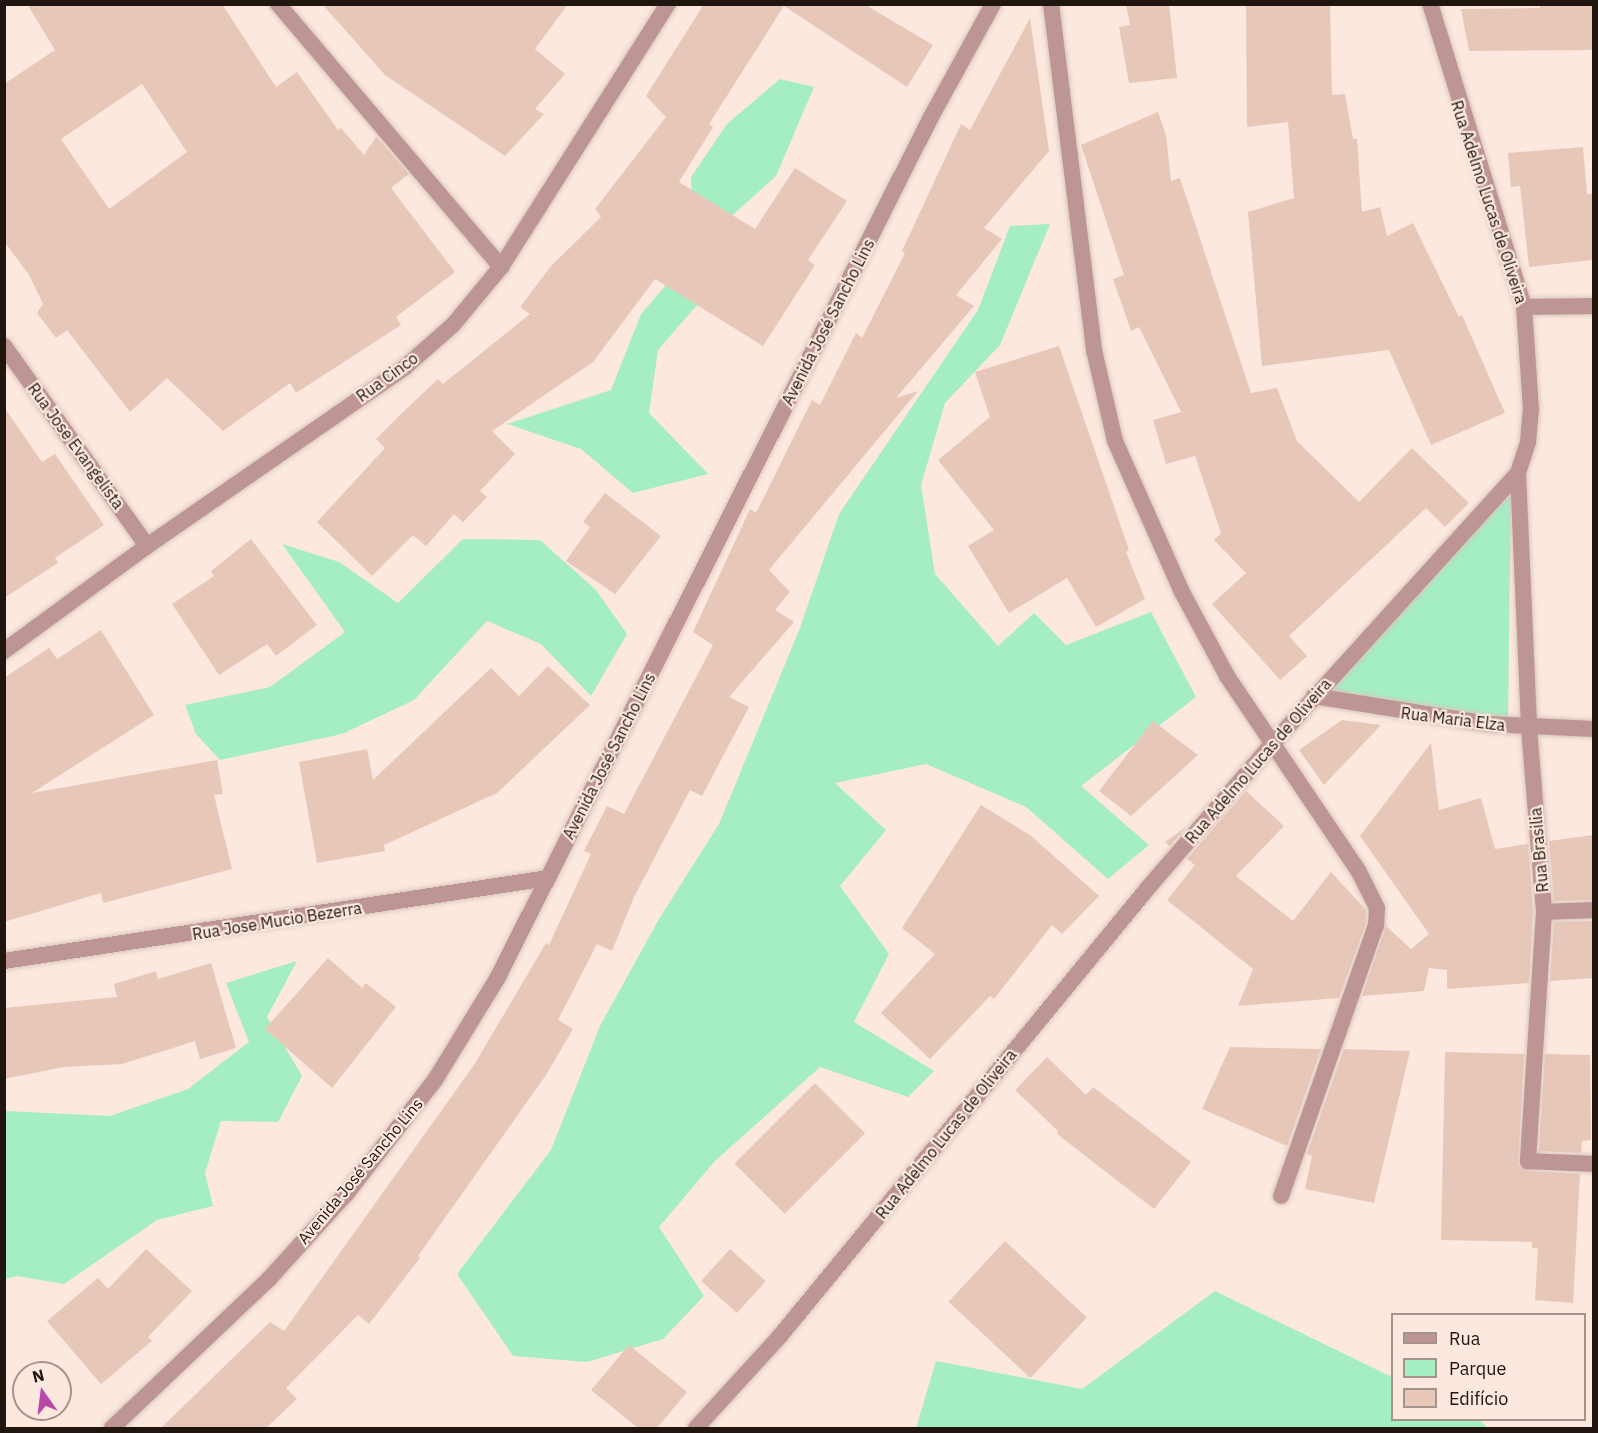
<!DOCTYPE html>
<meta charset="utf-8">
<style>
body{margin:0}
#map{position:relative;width:1598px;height:1433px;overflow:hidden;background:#fce8de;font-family:"IBM Plex Sans",sans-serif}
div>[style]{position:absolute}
.green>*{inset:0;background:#a5edc3}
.building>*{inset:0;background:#e7c7b8;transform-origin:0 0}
.roads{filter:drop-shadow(0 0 2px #d9c6bd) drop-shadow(0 0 2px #d9c6bd)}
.minor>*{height:16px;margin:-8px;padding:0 8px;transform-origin:8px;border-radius:8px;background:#bd9595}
.tertiary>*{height:16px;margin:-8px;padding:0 8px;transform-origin:8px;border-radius:8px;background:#bd9595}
span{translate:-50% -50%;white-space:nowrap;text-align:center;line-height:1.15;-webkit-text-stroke:4.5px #fce8de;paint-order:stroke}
.street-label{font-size:16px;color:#20150f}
.frame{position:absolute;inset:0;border:6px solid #20150f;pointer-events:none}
.legend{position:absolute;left:1391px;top:1313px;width:195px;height:108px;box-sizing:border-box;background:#fce8de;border:2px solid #a4948b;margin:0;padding:8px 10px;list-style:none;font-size:18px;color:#20150f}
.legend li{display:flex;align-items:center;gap:12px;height:30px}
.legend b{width:30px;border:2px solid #a4948b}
.north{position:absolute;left:12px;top:1361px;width:60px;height:60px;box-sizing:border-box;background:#fce8de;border:2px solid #a4948b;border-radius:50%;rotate:346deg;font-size:16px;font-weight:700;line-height:24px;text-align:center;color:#20150f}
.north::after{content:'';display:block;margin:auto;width:21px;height:27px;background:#b849a7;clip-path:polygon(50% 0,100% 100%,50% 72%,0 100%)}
</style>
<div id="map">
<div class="green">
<div style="clip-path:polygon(780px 79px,814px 87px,776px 176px,703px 242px,711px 289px,658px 350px,649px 413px,708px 474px,633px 493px,581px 449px,507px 424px,611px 390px,641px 314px,694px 253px,691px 177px,727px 124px)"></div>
<div style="clip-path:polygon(1050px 224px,1000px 345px,945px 403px,921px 485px,935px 574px,998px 646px,1034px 613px,1066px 645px,1151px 612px,1196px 697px,1081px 786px,1149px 845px,1108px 879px,1026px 807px,926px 764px,835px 783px,886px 830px,840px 886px,889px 954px,854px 1022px,934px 1071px,908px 1097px,820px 1067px,715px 1161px,659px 1227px,704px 1296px,663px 1339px,587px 1362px,513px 1356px,457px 1274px,551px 1150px,600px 1026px,659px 919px,719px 824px,800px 628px,839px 514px,978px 310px,1010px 226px)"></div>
<div style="clip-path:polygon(1511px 485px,1508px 722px,1322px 695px)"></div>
<div style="clip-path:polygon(463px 539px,540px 540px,596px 590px,627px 634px,591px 696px,541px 644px,487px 621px,414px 700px,342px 734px,220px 760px,196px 734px,185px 705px,270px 687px,345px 632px,282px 544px,339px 562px,398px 603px)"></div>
<div style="clip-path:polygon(297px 961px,267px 1017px,302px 1076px,278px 1122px,221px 1121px,205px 1173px,213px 1206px,157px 1220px,64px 1284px,17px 1276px,5px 1279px,5px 1111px,110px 1116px,188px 1089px,249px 1042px,226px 983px)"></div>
<div style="clip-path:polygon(1215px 1291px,1392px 1377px,1392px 1420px,1479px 1420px,1488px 1428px,916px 1428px,936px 1361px,1082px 1389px)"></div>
</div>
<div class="building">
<div style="clip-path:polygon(evenodd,27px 4px,222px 4px,276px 87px,297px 72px,338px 130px,341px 128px,364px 155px,376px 137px,379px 140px,409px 174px,391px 188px,455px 272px,396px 317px,401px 325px,296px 393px,290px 383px,223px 431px,167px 378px,130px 412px,67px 330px,56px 338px,37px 313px,43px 304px,29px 275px,4px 241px,4px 84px,55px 50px,27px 4px,142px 84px,187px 152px,109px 209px,61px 139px,142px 84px)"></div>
<div style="clip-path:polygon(322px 4px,568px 4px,535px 49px,565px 74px,535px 109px,544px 114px,505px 156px,385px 75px)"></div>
<div style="clip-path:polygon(704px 4px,864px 4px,933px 45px,907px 87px,784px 6px,709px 124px,713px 127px,679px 182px,755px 229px,795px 168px,847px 201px,808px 260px,815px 265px,763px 346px,655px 279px,593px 362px,492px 431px,515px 454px,480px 491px,487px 497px,463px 522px,454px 514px,426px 546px,413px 535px,372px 576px,317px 522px,385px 448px,376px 439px,400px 415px,438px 379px,443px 384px,530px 314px,520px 307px,551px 266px,601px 217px,595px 209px,666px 117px,646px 96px)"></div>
<div style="clip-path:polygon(1126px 4px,1169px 4px,1177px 78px,1129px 83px,1119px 27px,1130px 25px)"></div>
<div style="clip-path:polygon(1246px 4px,1330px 4px,1332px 95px,1345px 94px,1353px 139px,1357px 139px,1362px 212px,1380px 207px,1387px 236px,1413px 223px,1459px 317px,1462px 315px,1505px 413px,1431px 445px,1389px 350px,1262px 366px,1248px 212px,1294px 198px,1288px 122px,1247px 127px)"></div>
<div style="clip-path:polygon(1540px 4px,1593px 4px,1593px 50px,1469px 51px,1461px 9px,1540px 8px)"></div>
<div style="clip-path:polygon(1030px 18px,1049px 151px,984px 228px,1002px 239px,956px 295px,974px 306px,896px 398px,918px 391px,769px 570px,790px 592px,775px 610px,794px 622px,729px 697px,749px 707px,702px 796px,690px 790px,634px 897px,612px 951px,597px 944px,558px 1020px,573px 1029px,546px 1075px,418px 1256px,420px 1258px,369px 1324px,358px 1315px,286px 1388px,297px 1399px,266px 1428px,161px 1428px,270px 1322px,284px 1331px,474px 1065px,546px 943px,549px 945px,591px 854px,584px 851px,607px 806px,624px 814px,713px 645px,693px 632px,750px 509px,756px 513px,812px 400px,820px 405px,856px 333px,862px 338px,905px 253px,902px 251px,961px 124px,970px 130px)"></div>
<div style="clip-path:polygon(1158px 112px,1166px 135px,1171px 181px,1180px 178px,1251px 393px,1277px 388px,1297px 441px,1359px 502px,1412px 448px,1469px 503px,1445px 527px,1426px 508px,1289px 636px,1307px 656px,1280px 680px,1212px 604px,1246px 573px,1214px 540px,1221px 533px,1195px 456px,1166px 464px,1153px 420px,1181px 412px,1139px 327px,1131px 331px,1113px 279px,1124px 275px,1081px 145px)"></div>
<div style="clip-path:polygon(1583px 147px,1587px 194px,1593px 194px,1593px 260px,1529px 267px,1520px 186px,1511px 187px,1508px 153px)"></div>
<div style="clip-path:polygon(1059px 346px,1129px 550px,1126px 552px,1145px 599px,1096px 627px,1067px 578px,1009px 613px,968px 546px,994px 530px,938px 460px,990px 417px,975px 372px)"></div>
<div style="clip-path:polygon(4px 407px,42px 462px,55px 454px,104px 525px,55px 558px,58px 563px,4px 598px)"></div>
<div style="clip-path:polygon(605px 493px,661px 536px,615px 594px,566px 561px,590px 527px,583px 522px)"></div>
<div style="clip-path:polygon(251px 539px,317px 625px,276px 656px,267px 644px,219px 675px,172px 604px,214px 576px,211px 571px)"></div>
<div style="clip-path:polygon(101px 630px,154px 715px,32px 793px,217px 760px,223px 794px,214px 795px,232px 869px,103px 903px,101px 893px,4px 922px,4px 678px,49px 648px,57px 659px)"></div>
<div style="clip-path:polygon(548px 666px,590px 705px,497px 793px,384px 845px,385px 851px,317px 863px,299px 762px,367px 749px,373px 780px,491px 668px,519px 696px)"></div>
<div style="clip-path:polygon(1342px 720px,1381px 725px,1324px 785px,1299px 750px)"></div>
<div style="clip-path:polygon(1153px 721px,1198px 755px,1131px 816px,1099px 791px)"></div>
<div style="clip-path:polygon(1431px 743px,1439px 810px,1481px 798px,1495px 849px,1528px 844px,1533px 912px,1529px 983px,1447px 989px,1447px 970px,1429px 968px,1424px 991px,1362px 996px,1386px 926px,1411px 949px,1429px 934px,1360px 836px)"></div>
<div style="clip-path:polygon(1246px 791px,1284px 826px,1236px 876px,1293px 921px,1331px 872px,1366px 910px,1366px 923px,1339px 998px,1238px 1006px,1253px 969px,1167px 900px,1195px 865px,1187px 859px)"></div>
<div style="clip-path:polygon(981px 805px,1030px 835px,1099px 896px,1062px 934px,1052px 925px,994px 999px,990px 996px,930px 1059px,881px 1013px,935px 954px,902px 928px)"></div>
<div style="clip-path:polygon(1186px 827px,1170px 846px,1165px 842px)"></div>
<div style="clip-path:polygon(1593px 835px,1593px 900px,1554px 901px,1549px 841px)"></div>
<div style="clip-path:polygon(1593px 921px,1593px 978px,1550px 981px,1554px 922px)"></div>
<div style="clip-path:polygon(328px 958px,362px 988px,366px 983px,396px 1007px,332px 1088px,265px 1029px)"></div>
<div style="clip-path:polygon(211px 963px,236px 1048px,200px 1059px,195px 1041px,122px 1064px,64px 1067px,4px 1079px,4px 1008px,117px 997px,114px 984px,156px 971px,158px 979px)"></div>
<div style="clip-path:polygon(1230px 1047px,1321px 1049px,1287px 1146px,1202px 1109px)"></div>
<div style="clip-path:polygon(1344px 1049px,1410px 1051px,1374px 1203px,1305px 1189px,1312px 1156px,1307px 1154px)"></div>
<div style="clip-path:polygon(1445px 1052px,1524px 1054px,1518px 1165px,1528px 1171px,1580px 1174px,1573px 1303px,1535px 1300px,1538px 1248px,1532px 1248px,1532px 1242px,1441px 1240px)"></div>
<div style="clip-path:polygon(1545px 1054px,1590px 1055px,1591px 1140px,1582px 1141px,1581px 1153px,1539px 1151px)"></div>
<div style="clip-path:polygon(1047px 1057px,1086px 1095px,1093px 1087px,1191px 1162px,1154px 1209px,1057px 1134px,1058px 1131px,1015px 1090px)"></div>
<div style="left:815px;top:1083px;width:71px;height:114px;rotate:45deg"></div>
<div style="left:1005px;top:1241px;width:112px;height:83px;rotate:43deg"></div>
<div style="clip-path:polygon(146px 1249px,192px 1291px,148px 1337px,152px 1341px,101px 1384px,47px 1321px,98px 1278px,108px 1289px)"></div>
<div style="left:730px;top:1249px;width:48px;height:43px;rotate:42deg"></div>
<div style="clip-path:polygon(629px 1345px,687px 1392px,657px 1428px,638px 1428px,591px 1390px)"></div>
</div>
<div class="roads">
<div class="minor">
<div style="left:278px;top:4px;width:345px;rotate:49.7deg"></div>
<div style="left:1051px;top:4px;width:349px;rotate:82.9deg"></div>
<div style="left:1094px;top:350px;width:93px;rotate:77deg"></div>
<div style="left:1115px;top:441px;width:165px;rotate:66.1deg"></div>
<div style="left:1182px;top:592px;width:95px;rotate:61.8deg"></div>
<div style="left:1227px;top:676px;width:236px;rotate:56deg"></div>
<div style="left:1359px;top:872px;width:40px;rotate:63.4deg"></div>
<div style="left:1377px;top:908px;width:17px;rotate:93deg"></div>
<div style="left:1376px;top:925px;width:287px;rotate:109.3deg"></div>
<div style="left:1524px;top:307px;width:70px;rotate:-0.8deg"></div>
<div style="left:4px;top:346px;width:246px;rotate:54.4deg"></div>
<div style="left:1518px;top:473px;width:255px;rotate:87.5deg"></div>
<div style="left:1529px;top:728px;width:185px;rotate:85.3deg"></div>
<div style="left:1544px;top:912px;width:250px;rotate:93.7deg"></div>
<div style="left:1528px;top:1161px;width:66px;rotate:2.6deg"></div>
<div style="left:4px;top:651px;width:177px;rotate:-36.3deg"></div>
<div style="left:147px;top:546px;width:313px;rotate:-34.7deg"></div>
<div style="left:404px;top:368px;width:65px;rotate:-41.3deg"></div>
<div style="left:453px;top:325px;width:75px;rotate:-50.4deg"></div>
<div style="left:501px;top:267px;width:312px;rotate:-57.6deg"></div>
<div style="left:1314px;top:696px;width:176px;rotate:9.1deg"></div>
<div style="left:1488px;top:724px;width:106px;rotate:2.7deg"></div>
<div style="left:1544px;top:912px;width:50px;rotate:-2.3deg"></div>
<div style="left:4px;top:961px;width:550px;rotate:-8.67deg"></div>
<div style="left:112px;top:1428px;width:216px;rotate:-43.5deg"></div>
<div style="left:269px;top:1279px;width:116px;rotate:-47.8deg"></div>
<div style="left:347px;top:1193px;width:143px;rotate:-52.1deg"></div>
<div style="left:435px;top:1080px;width:121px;rotate:-58.5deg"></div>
<div style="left:498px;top:977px;width:963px;rotate:-63.28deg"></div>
<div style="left:931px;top:117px;width:129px;rotate:-61.2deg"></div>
</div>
<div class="tertiary">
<div style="left:696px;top:1428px;width:125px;rotate:-47.6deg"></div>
<div style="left:780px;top:1336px;width:578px;rotate:-50.61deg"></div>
<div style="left:1147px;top:889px;width:194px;rotate:-49.2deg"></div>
<div style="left:1274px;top:742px;width:363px;rotate:-47.8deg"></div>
<div style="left:1518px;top:473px;width:33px;rotate:-72deg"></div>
<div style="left:1528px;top:442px;width:33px;rotate:-85deg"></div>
<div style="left:1531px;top:409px;width:102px;rotate:-93.9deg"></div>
<div style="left:1524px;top:307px;width:317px;rotate:-107.2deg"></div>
</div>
</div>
<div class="street-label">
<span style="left:1489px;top:202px;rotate:72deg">Rua Adelmo Lucas de Oliveira</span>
<span style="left:828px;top:322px;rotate:-63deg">Avenida José Sancho Lins</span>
<span style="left:387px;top:377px;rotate:-36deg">Rua Cinco</span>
<span style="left:76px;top:446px;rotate:54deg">Rua Jose Evangelista</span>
<span style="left:1453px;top:719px;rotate:7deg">Rua Maria Elza</span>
<span style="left:609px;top:756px;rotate:-63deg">Avenida José Sancho Lins</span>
<span style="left:1258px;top:761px;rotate:-49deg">Rua Adelmo Lucas de Oliveira</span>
<span style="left:1539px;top:850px;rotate:-95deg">Rua Brasilia</span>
<span style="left:277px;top:921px;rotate:-9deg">Rua Jose Mucio Bezerra</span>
<span style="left:946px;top:1134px;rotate:-51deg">Rua Adelmo Lucas de Oliveira</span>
<span style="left:360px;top:1171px;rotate:-50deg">Avenida José Sancho Lins</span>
</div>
<div class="frame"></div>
<ul class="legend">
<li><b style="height:8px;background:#bd9595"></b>Rua</li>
<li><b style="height:16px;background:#a5edc3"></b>Parque</li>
<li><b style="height:16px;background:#e7c7b8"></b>Edifício</li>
</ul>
<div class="north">N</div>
</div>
